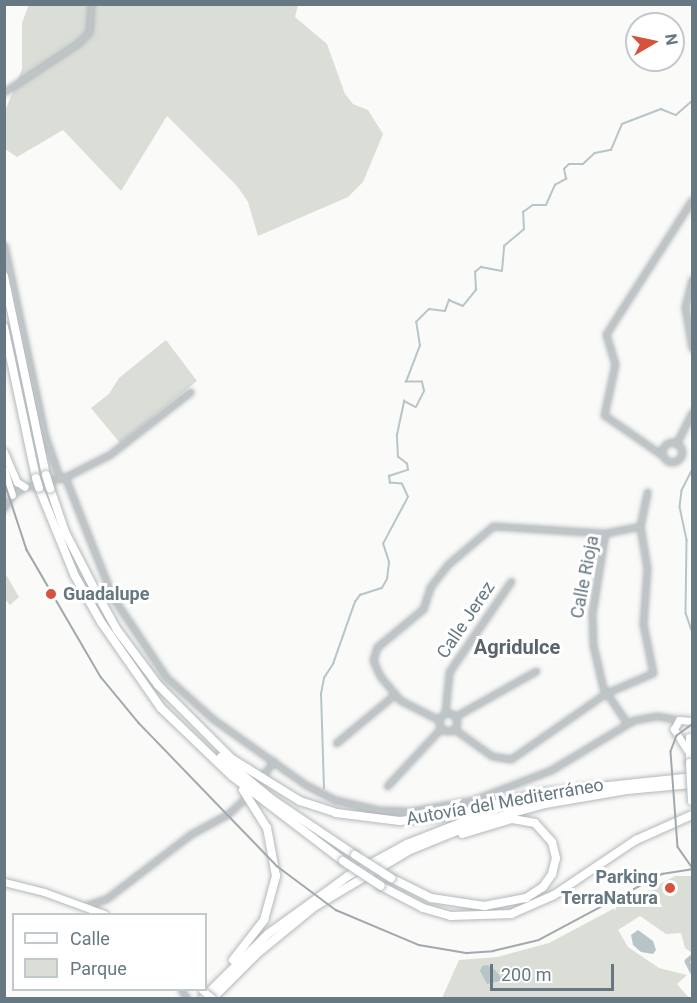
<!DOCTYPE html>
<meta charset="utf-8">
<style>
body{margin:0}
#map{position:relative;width:697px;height:1003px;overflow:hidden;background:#fafaf8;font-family:Roboto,sans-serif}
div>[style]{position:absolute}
.green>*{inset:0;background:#daded7}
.water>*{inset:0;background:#b8c5c8}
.stream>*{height:1.5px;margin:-0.75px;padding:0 0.75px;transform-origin:0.75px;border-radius:0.75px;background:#b8c5c8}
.canal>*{height:4.5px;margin:-2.25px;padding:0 2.25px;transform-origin:2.25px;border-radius:2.25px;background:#b8c5c8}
.roads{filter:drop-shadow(0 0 2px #b3b9bc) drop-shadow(0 0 2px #b3b9bc)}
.minor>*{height:5px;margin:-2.5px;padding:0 2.5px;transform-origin:2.5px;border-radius:2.5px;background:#bfc4c7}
.minor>.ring{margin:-2.5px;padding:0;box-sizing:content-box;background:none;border:5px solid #bfc4c7;border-radius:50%}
.major>*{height:7px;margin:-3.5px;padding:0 3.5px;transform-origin:3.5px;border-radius:3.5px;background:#fff}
.highway>*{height:8px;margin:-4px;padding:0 4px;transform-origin:4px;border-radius:4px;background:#fff}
.tram>*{height:1.5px;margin:-0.75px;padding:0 0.75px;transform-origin:0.75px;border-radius:0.75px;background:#a1a9ae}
.bridges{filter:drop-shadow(0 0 2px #b3b9bc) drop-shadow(0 0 2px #b3b9bc)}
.major-bridge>*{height:7px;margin:-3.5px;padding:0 3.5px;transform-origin:3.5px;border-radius:3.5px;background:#fff}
.highway-bridge>*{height:8px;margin:-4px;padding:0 4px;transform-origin:4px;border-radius:4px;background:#fff}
.dots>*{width:16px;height:16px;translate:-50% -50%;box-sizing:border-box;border:3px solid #fff;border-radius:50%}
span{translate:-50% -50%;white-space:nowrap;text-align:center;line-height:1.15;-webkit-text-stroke:6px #fff;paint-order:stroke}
.street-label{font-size:18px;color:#667881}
.poi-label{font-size:18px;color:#667881;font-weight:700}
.left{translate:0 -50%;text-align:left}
.right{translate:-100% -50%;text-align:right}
.neighbourhood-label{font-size:20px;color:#59656c;font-weight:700}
.frame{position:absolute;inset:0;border:6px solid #667881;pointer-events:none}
.legend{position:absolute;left:12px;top:913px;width:195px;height:78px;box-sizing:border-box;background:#fff;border:2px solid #c2c9cd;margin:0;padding:8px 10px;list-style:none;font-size:18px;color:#667881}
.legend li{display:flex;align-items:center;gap:12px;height:30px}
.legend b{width:30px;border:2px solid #c2c9cd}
.north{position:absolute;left:625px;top:12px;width:60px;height:60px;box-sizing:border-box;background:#fff;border:2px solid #c2c9cd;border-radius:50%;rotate:81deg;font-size:16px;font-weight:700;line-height:24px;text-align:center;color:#667881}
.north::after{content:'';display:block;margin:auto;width:21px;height:27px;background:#d6523b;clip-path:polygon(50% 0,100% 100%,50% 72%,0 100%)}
.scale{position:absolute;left:490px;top:964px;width:124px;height:27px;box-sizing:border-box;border:3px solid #667881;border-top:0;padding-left:8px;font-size:18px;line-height:21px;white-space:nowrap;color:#667881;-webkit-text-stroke:4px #fff;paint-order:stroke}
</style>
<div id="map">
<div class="green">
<div style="clip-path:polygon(29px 4px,298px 5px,295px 17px,327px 44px,345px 94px,353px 104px,368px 110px,383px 134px,363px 182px,348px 197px,258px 236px,248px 202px,237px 186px,167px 116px,121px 191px,63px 130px,17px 157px,5px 149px,5px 111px,22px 69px,22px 23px)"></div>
<div style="clip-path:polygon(166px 340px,197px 381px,120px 443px,91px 408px,109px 394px,119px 378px)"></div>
<div style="clip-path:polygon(5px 573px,19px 597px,10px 605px,5px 599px)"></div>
<div style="clip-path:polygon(675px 876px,692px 876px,692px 953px,685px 948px,681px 933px,666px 934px,640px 916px,618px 930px,628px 947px,659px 968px,687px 975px,677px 984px,689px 998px,442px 998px,459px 960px,497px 957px,549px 943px)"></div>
</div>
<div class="water">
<div style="clip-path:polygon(638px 930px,653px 941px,656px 950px,653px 954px,641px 952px,633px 945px,631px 935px)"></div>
<div style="clip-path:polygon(487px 965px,495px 970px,503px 980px,487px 984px,480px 971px,482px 966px)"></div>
</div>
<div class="stream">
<div style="left:692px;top:471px;width:22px;rotate:117deg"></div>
<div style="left:682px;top:491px;width:16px;rotate:97deg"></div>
<div style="left:680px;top:507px;width:34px;rotate:78deg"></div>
<div style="left:687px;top:540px;width:73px;rotate:90.8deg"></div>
<div style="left:686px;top:613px;width:18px;rotate:71deg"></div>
<div style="left:324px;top:789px;width:95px;rotate:-91.8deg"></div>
<div style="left:321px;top:694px;width:16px;rotate:-79deg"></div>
<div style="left:324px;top:678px;width:17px;rotate:-57deg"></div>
<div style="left:333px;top:664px;width:66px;rotate:-70.5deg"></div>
<div style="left:355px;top:602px;width:9px;rotate:-54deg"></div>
<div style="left:360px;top:595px;width:23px;rotate:-18deg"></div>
<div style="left:382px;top:588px;width:10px;rotate:-61deg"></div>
<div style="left:387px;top:579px;width:17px;rotate:-83deg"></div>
<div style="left:389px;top:562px;width:19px;rotate:-108deg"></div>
<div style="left:383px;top:544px;width:53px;rotate:-62deg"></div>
<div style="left:408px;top:497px;width:14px;rotate:-115deg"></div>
<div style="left:402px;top:484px;width:12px;rotate:-175deg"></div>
<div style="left:390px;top:483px;width:7px;rotate:-98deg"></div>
<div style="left:389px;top:476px;width:20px;rotate:-18deg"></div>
<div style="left:408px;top:470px;width:6px;rotate:-99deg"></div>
<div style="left:407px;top:464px;width:11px;rotate:-142deg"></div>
<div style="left:398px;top:457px;width:22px;rotate:-93deg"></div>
<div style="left:397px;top:435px;width:35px;rotate:-78deg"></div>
<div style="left:404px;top:401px;width:13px;rotate:27deg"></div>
<div style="left:416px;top:407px;width:18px;rotate:-63deg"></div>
<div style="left:424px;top:391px;width:9px;rotate:-103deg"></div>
<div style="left:422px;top:382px;width:16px;rotate:180deg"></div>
<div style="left:406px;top:382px;width:39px;rotate:-69deg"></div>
<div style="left:420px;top:346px;width:24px;rotate:-99deg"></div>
<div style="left:416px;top:322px;width:18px;rotate:-45deg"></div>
<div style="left:429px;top:309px;width:16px;rotate:7deg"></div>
<div style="left:445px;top:311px;width:12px;rotate:-70deg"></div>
<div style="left:449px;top:300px;width:15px;rotate:23deg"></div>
<div style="left:463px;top:306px;width:21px;rotate:-51deg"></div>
<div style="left:476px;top:290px;width:18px;rotate:-93deg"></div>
<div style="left:475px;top:272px;width:8px;rotate:-40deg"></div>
<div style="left:481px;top:267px;width:21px;rotate:11deg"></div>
<div style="left:502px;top:271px;width:25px;rotate:-85deg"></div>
<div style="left:504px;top:246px;width:26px;rotate:-40deg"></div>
<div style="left:524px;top:229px;width:17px;rotate:-93deg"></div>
<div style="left:523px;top:212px;width:12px;rotate:-35deg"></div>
<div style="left:533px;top:205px;width:13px"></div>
<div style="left:546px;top:205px;width:22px;rotate:-66deg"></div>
<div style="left:555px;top:185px;width:13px;rotate:-29deg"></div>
<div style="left:566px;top:179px;width:10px;rotate:-101deg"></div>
<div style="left:564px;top:169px;width:7px;rotate:-45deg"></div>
<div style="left:569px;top:164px;width:14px"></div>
<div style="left:583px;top:164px;width:16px;rotate:-43deg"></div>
<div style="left:595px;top:153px;width:16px;rotate:-11deg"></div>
<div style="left:611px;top:150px;width:28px;rotate:-67deg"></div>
<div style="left:622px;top:124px;width:42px;rotate:-21deg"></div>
<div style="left:661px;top:109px;width:16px;rotate:22deg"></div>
<div style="left:676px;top:115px;width:21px;rotate:-41deg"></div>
<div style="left:4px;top:998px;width:1px"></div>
</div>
<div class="canal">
<div style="left:692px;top:957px;width:6px;rotate:141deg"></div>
<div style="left:687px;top:961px;width:11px;rotate:63deg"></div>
</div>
<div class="roads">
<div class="minor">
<div style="left:4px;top:92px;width:89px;rotate:-33.5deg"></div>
<div style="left:78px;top:43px;width:16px;rotate:-45deg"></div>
<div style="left:89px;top:32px;width:28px;rotate:-86deg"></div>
<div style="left:4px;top:245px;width:195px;rotate:77.9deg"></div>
<div style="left:45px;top:436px;width:42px;rotate:70.7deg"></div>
<div style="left:692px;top:279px;width:29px;rotate:104deg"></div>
<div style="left:685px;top:307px;width:42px;rotate:80.3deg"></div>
<div class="ring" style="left:662px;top:442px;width:15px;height:15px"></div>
<div style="left:676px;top:444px;width:36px;rotate:-63deg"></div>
<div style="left:662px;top:455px;width:70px;rotate:-145.4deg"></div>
<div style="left:604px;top:415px;width:52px;rotate:-77.8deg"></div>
<div style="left:615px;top:364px;width:31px;rotate:-107deg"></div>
<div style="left:606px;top:334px;width:159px;rotate:-57.3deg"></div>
<div style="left:65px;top:477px;width:128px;rotate:68.4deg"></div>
<div style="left:112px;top:596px;width:97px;rotate:56.3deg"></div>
<div style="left:166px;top:677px;width:63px;rotate:41.8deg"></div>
<div style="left:213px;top:719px;width:114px;rotate:35.4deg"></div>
<div style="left:306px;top:785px;width:34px;rotate:27deg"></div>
<div style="left:336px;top:800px;width:44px;rotate:13.1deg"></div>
<div style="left:379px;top:810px;width:32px;rotate:2deg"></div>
<div style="left:411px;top:811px;width:63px;rotate:-10.1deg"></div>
<div style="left:473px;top:800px;width:84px;rotate:-21deg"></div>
<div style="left:551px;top:770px;width:97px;rotate:-31.1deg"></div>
<div style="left:634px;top:720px;width:23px;rotate:-10deg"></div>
<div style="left:657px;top:716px;width:22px;rotate:10deg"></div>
<div style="left:4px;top:508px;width:15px;rotate:-58deg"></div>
<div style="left:12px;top:495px;width:15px;rotate:-32deg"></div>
<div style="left:25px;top:487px;width:41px;rotate:-14deg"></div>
<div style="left:65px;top:477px;width:49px;rotate:-26.6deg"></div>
<div style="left:109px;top:455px;width:103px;rotate:-37.9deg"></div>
<div class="ring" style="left:439px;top:713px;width:13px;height:13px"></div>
<div style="left:445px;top:713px;width:41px;rotate:-84.4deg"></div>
<div style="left:449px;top:672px;width:110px;rotate:-55.7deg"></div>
<div style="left:456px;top:716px;width:92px;rotate:-29.4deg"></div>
<div style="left:439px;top:720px;width:44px;rotate:-152.9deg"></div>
<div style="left:400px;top:700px;width:31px;rotate:-130deg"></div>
<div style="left:380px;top:676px;width:17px;rotate:-114deg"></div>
<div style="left:373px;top:660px;width:14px;rotate:-73deg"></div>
<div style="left:377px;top:647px;width:60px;rotate:-39.6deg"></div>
<div style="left:423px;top:609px;width:23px;rotate:-72deg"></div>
<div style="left:430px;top:587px;width:28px;rotate:-52deg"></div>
<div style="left:447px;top:565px;width:60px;rotate:-40.3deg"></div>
<div style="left:493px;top:526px;width:112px;rotate:3.6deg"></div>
<div style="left:627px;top:723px;width:42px;rotate:-124.4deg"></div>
<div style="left:603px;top:688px;width:44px;rotate:-103.1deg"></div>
<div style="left:593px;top:645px;width:32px;rotate:-92deg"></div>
<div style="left:592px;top:613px;width:81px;rotate:-80.8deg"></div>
<div style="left:605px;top:533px;width:36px;rotate:-11deg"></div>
<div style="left:454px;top:729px;width:47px;rotate:35.4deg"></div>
<div style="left:492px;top:756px;width:19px;rotate:9deg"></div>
<div style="left:511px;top:759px;width:116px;rotate:-34.8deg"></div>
<div style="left:606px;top:693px;width:51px;rotate:-23.1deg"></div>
<div style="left:653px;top:673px;width:50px;rotate:-101.5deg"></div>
<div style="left:643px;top:624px;width:56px;rotate:-85.9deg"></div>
<div style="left:647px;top:568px;width:43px;rotate:-99.5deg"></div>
<div style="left:640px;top:526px;width:35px;rotate:-78deg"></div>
<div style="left:336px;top:743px;width:77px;rotate:-39.7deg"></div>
<div style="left:262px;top:776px;width:19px;rotate:-51deg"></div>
<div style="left:387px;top:786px;width:79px;rotate:-47deg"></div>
<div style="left:84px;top:906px;width:23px;rotate:-18deg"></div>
<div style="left:106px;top:899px;width:107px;rotate:-37.4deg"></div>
<div style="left:191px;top:834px;width:42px;rotate:-28.4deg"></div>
<div style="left:228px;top:814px;width:21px;rotate:-43deg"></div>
<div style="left:181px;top:990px;width:10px;rotate:53deg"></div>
</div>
<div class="major">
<div style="left:4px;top:452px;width:33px;rotate:67deg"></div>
<div style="left:17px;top:482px;width:9px;rotate:32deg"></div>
<div style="left:4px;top:469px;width:27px;rotate:73deg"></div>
<div style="left:687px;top:750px;width:25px;rotate:-122deg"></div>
<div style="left:674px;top:729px;width:10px;rotate:-61deg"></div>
<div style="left:679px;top:720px;width:13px;rotate:4deg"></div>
<div style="left:689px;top:762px;width:25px;rotate:-90deg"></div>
<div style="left:4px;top:882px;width:41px;rotate:14deg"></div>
<div style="left:44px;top:892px;width:64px;rotate:20.1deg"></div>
</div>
<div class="highway">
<div style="left:4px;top:276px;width:203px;rotate:78.1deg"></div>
<div style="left:4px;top:327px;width:154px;rotate:78deg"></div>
<div style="left:39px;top:488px;width:95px;rotate:67.8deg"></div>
<div style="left:75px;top:576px;width:53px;rotate:60.5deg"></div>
<div style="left:101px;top:622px;width:105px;rotate:55.1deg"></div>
<div style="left:161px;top:708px;width:98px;rotate:43.8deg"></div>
<div style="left:232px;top:776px;width:140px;rotate:37.4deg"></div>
<div style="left:50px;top:488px;width:46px;rotate:71.2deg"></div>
<div style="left:65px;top:532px;width:70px;rotate:62.7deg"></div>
<div style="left:97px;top:594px;width:41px;rotate:60.9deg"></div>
<div style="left:117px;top:630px;width:69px;rotate:53.3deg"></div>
<div style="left:158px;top:685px;width:105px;rotate:45deg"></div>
<div style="left:232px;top:759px;width:80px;rotate:31.7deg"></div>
<div style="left:300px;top:801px;width:38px;rotate:18deg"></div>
<div style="left:336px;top:813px;width:64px;rotate:7.1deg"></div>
<div style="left:400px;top:821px;width:53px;rotate:-6.5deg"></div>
<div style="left:453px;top:815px;width:91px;rotate:-14deg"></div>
<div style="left:541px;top:793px;width:152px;rotate:-6deg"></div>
<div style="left:221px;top:757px;width:67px;rotate:39.6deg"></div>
<div style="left:273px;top:800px;width:99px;rotate:33.9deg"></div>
<div style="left:391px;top:878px;width:45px;rotate:26.6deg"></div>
<div style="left:431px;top:898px;width:54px;rotate:8.6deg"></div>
<div style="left:484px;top:906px;width:43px;rotate:-10.8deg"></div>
<div style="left:526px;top:898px;width:20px;rotate:-33deg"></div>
<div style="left:543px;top:887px;width:16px;rotate:-55deg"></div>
<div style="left:552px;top:874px;width:16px;rotate:-76deg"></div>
<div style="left:556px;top:858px;width:16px;rotate:-104deg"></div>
<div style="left:552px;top:842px;width:25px;rotate:-132deg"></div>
<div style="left:535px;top:823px;width:23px;rotate:-170deg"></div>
<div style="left:512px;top:819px;width:52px;rotate:163.3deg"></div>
<div style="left:381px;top:886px;width:47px;rotate:27.6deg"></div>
<div style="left:423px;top:908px;width:29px;rotate:16deg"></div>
<div style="left:451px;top:916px;width:60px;rotate:-1.9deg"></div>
<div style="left:511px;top:914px;width:47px;rotate:-23.8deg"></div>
<div style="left:554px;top:895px;width:99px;rotate:-33.9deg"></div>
<div style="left:636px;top:840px;width:61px;rotate:-24.1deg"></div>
<div style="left:233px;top:960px;width:51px;rotate:-52.2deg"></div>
<div style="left:264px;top:920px;width:46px;rotate:-74.7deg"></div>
<div style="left:276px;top:876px;width:49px;rotate:-100.6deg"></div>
<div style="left:267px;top:828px;width:45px;rotate:-122.3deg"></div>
<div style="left:203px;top:998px;width:91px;rotate:-44.6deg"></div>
<div style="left:268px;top:934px;width:99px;rotate:-35.9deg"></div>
<div style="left:348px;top:876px;width:67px;rotate:-28.5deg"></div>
<div style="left:407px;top:844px;width:101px;rotate:-21.5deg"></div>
<div style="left:213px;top:998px;width:64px;rotate:-45deg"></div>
<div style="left:258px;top:953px;width:72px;rotate:-39.4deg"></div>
<div style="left:314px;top:907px;width:112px;rotate:-30.7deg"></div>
<div style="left:410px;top:850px;width:71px;rotate:-22.2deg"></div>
<div style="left:476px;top:823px;width:72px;rotate:-15.4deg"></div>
<div style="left:545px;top:804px;width:83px;rotate:-9.7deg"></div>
<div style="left:627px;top:790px;width:65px;rotate:-5.3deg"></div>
</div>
</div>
<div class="tram">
<div style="left:4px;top:480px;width:74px;rotate:71.8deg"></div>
<div style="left:27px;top:550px;width:147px;rotate:59.8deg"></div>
<div style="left:101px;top:677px;width:60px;rotate:50.4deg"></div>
<div style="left:139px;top:723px;width:199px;rotate:46deg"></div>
<div style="left:277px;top:866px;width:74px;rotate:36.7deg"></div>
<div style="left:336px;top:910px;width:90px;rotate:22.9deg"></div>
<div style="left:419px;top:945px;width:49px;rotate:9.5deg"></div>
<div style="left:467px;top:953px;width:26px;rotate:-4deg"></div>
<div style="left:493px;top:951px;width:47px;rotate:-13.4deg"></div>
<div style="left:539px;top:940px;width:140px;rotate:-28.2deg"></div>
<div style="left:662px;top:874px;width:30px;rotate:-9deg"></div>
<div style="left:692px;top:725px;width:19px;rotate:144deg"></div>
<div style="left:677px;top:736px;width:17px;rotate:111deg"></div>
<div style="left:671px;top:752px;width:95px;rotate:85.8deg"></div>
<div style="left:678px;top:847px;width:24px;rotate:55deg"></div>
</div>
<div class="bridges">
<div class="major-bridge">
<div style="left:689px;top:762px;width:39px;rotate:87deg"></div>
<div style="left:202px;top:990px;width:13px;rotate:39deg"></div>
</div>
<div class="highway-bridge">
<div style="left:46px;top:475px;width:14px;rotate:73deg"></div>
<div style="left:36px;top:478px;width:10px;rotate:73deg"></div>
<div style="left:355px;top:855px;width:43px;rotate:32.6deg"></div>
<div style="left:343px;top:861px;width:45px;rotate:33.3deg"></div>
</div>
</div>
<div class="dots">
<div style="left:51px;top:594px;background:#d6523b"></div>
<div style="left:670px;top:888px;background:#d6523b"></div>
</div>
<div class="street-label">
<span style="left:585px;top:577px;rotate:-79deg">Calle Rioja</span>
<span style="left:466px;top:620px;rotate:-56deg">Calle Jerez</span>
<span style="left:505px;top:802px;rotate:-10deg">Autovía del Mediterráneo</span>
</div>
<div class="poi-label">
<span class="left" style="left:63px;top:594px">Guadalupe</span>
<span class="right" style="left:658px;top:888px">Parking<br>TerraNatura</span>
</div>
<div class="neighbourhood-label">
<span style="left:517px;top:647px">Agridulce</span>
</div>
<div class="frame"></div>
<ul class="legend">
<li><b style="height:8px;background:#fff"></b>Calle</li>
<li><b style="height:16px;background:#daded7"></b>Parque</li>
</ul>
<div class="north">N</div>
<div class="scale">200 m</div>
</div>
